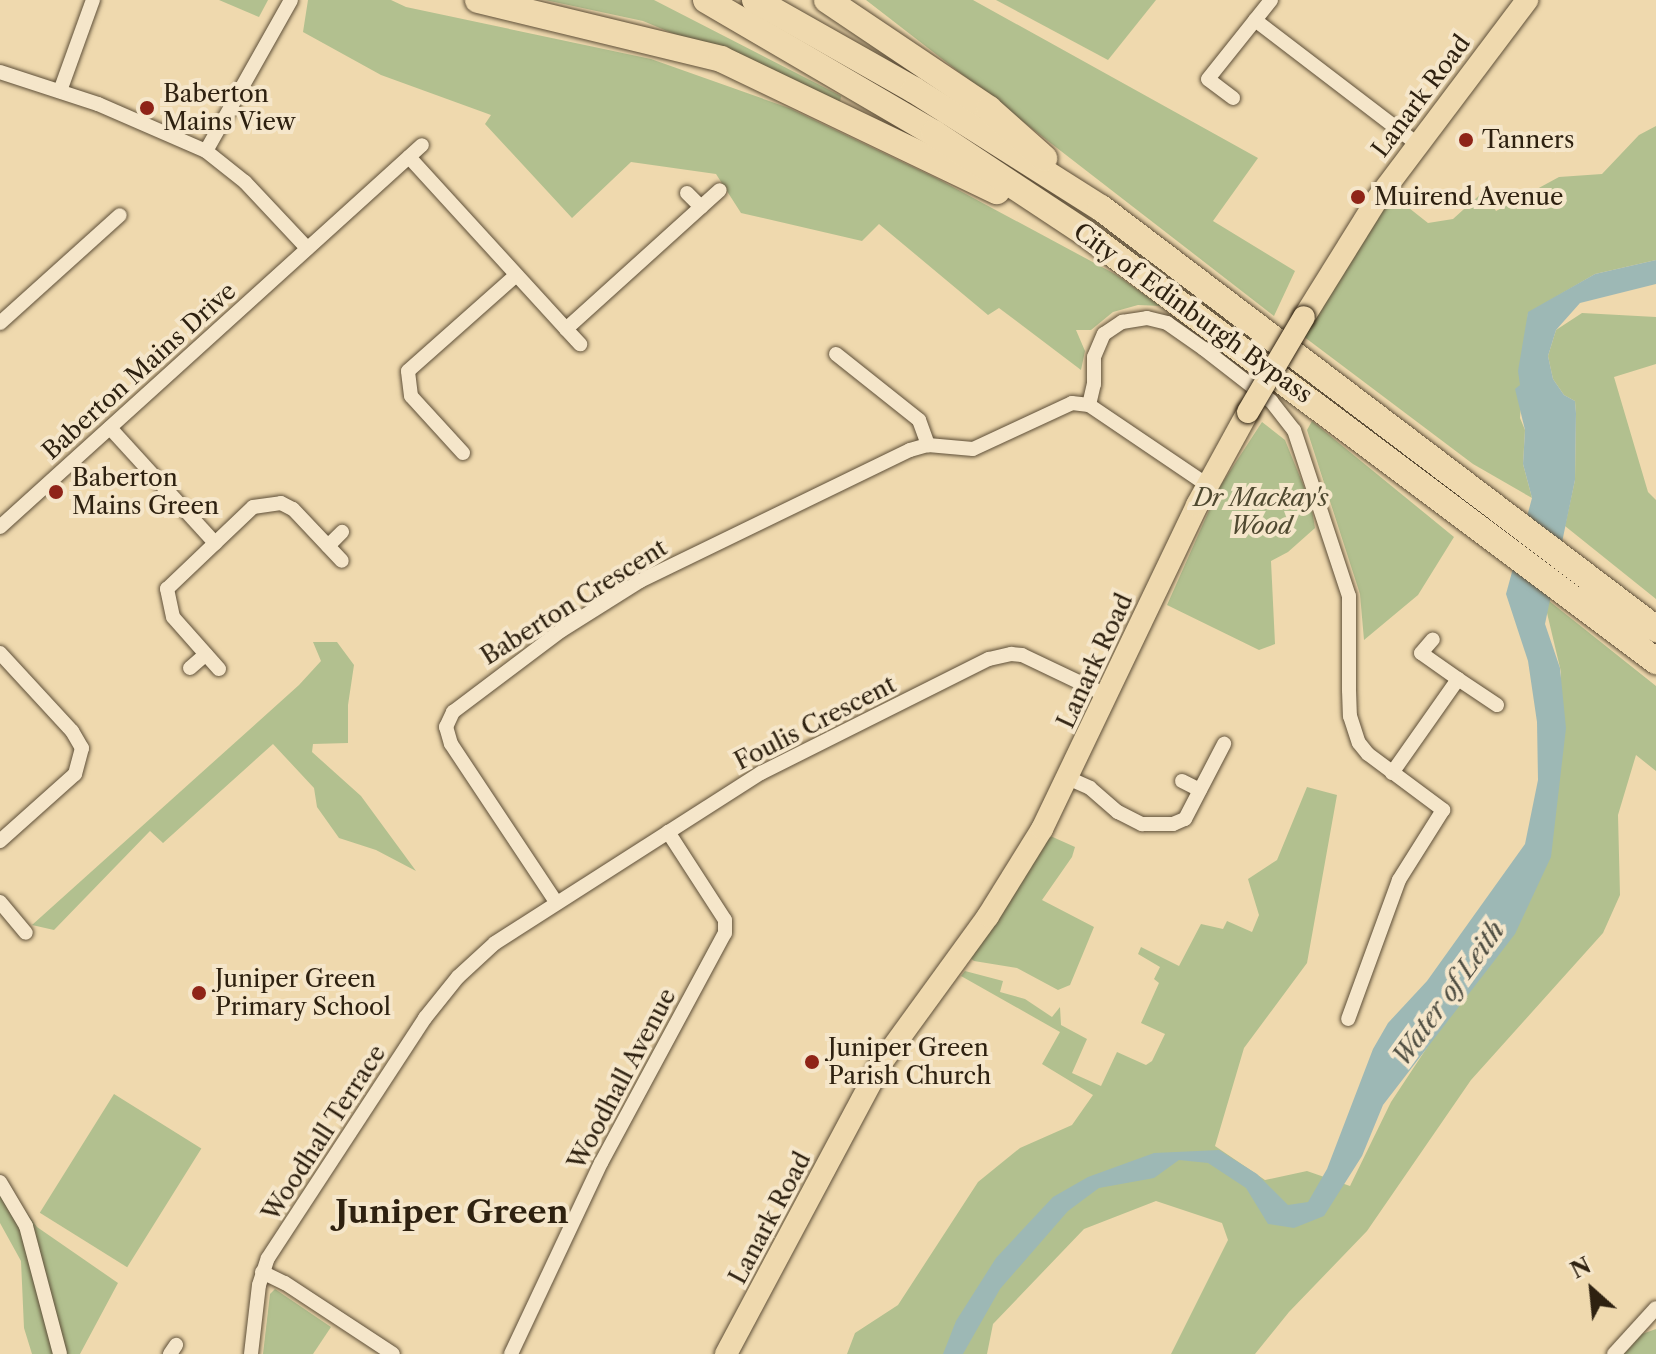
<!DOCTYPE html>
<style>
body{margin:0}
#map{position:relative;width:1656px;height:1354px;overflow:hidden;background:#efd9ae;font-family:"Libre Caslon Text",serif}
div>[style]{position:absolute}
.green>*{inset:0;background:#b2c08f;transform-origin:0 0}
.water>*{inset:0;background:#9db8b5}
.roads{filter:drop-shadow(0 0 2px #5e4f38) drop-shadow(0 0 2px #5e4f38)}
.street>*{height:14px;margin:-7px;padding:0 7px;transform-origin:7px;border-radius:7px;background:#f5e6ca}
.primary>*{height:22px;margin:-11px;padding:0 11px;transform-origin:11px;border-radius:11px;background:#efd9ae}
.highway>*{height:26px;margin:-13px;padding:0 13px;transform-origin:13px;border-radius:13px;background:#efd9ae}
.bridges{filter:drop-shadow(0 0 2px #2e2110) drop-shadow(0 0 2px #2e2110)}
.primary-bridge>*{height:22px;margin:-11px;padding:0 11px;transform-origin:11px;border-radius:11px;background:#efd9ae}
.dots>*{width:22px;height:22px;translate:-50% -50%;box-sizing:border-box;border:4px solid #f5e6ca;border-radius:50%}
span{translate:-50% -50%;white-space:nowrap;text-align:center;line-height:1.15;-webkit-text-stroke:8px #f5e6ca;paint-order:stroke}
.poi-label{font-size:24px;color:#2e2110}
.left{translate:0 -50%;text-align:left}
.street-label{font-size:24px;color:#2e2110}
.park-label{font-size:24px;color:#4f4930;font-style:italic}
.water-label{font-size:26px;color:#4f4e42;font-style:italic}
.district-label{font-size:32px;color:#2e2110;font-weight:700}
.north{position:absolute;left:1552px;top:1250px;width:80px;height:80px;-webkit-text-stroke:6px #f5e6ca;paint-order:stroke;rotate:333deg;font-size:22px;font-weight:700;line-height:32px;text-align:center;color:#2e2110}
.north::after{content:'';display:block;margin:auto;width:28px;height:36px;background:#2e2110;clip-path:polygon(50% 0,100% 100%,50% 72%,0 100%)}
</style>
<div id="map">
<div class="green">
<div style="clip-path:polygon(219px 0,268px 0,259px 17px)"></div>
<div style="clip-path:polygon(308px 0,391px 0,406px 7px,651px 59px,789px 108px,938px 179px,1115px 274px,1161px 306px,1138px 305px,1113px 312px,1091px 330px,1076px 330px,1085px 351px,1081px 370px,999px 308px,988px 315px,879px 224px,862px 241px,741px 213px,716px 174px,631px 162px,572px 218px,485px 124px,491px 115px,381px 75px,303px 32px)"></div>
<div style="clip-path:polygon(545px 0,654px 0,841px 96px,840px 103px,643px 21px)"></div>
<div style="clip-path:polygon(866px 0,973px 0,1258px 158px,1213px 221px,1295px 271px,1274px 316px)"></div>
<div style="clip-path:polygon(996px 0,1156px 0,1108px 60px)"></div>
<div style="clip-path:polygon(1656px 126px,1656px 260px,1595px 274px,1528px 313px,1520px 418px,1525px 430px,1523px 464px,1532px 498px,1473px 464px,1303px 336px,1390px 193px,1428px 223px,1453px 219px,1484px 191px,1496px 211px,1559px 177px,1602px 174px,1639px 135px)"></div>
<div style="clip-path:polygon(1582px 313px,1656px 317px,1656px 364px,1614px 377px,1648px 492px,1656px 500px,1656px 599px,1565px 526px,1575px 480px,1576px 413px,1575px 401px,1564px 395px,1553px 379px,1548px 356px,1556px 330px)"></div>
<div style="clip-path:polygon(1312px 421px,1454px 537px,1418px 595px,1364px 640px,1360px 594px,1307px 430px)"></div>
<div style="clip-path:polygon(1262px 422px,1285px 440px,1311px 504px,1315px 528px,1288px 552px,1271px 561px,1275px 644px,1259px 650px,1167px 605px,1219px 488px)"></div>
<div style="clip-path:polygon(1543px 596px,1656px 686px,1656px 771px,1636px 755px,1618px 815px,1620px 895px,1603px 933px,1471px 1080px,1367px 1231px,1289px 1312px,1255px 1354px,1171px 1354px,1228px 1240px,1222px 1223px,1156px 1201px,1084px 1229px,993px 1324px,987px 1354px,847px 1354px,855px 1333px,898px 1305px,978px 1182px,1020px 1148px,1072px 1125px,1093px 1095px,1042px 1064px,1060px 1032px,961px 976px,965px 971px,1003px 981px,1000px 992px,1025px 999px,1052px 1017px,1060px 1007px,1061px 1025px,1087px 1039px,1072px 1073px,1101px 1086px,1117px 1052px,1146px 1065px,1152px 1061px,1165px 1034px,1141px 1023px,1159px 983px,1154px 979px,1160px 967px,1138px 954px,1141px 947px,1179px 966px,1201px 924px,1223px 929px,1227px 921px,1252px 932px,1259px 915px,1248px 879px,1277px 860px,1307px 787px,1337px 795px,1307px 963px,1244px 1048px,1215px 1146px,1265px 1180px,1307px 1171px,1350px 1186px,1391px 1102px,1477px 972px,1561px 769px,1561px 672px)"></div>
<div style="clip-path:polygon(313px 642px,337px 642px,354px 665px,348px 705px,348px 743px,313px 744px,312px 752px,361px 796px,416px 871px,376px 850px,339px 838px,317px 807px,314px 788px,273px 744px,163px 843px,150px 831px,54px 930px,32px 925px,299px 685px,321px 661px)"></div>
<div style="clip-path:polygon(1046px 834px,1075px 847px,1072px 857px,1042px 900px,1094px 927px,1070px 985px,1058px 990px,1017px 968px,974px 961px,963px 952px)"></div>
<div style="left:114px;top:1094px;width:103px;height:140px;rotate:32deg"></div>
<div style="clip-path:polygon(0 1176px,37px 1227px,118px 1283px,80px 1354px,32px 1354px,24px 1328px,21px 1261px,0 1223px)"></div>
<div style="clip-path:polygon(275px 1289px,331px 1327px,313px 1354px,263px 1354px,270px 1294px)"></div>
<div style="clip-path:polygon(1656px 1329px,1656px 1354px,1624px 1354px,1642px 1334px)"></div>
</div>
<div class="water">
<div style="clip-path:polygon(1656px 260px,1656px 284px,1580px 303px,1556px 330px,1548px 356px,1553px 379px,1564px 395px,1575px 401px,1576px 413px,1575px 480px,1545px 624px,1560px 668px,1566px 728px,1551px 857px,1515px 934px,1383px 1105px,1362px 1156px,1324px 1216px,1294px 1228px,1268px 1224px,1246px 1188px,1208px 1163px,1179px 1160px,1154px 1178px,1099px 1188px,1068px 1211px,1000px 1289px,963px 1354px,943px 1354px,956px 1321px,996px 1258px,1053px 1197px,1088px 1177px,1154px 1153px,1219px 1150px,1257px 1174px,1288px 1205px,1308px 1202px,1327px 1169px,1373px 1049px,1388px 1023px,1427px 981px,1525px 844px,1538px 780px,1537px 722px,1528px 661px,1506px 594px,1532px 498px,1523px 464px,1525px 430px,1515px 389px,1520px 385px,1518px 371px,1528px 312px,1595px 274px)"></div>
</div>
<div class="roads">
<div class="street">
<div style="left:1255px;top:20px;width:204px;rotate:37.4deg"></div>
<div style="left:0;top:72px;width:103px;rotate:18.1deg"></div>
<div style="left:98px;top:104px;width:118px;rotate:23.5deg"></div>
<div style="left:206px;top:151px;width:50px;rotate:38.5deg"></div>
<div style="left:245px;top:182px;width:91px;rotate:46.8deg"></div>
<div style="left:60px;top:91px;width:97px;rotate:-70.1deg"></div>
<div style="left:1233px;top:98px;width:31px;rotate:-143deg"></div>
<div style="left:1208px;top:79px;width:101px;rotate:-51.4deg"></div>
<div style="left:206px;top:151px;width:173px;rotate:-60.6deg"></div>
<div style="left:409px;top:157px;width:233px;rotate:47.6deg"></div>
<div style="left:566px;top:329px;width:207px;rotate:-42.1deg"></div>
<div style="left:687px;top:193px;width:20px;rotate:45deg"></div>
<div style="left:0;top:323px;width:161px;rotate:-42deg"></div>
<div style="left:566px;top:329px;width:21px;rotate:47deg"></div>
<div style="left:836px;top:354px;width:106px;rotate:38.5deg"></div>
<div style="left:919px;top:420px;width:27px;rotate:70deg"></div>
<div style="left:1089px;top:405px;width:22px;rotate:-77deg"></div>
<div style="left:1094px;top:384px;width:27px;rotate:-90deg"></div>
<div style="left:1094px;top:357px;width:25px;rotate:-67deg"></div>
<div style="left:1104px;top:334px;width:22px;rotate:-34deg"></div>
<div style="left:1122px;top:322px;width:25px;rotate:-9deg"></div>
<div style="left:1147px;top:318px;width:21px;rotate:14deg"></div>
<div style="left:1167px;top:323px;width:45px;rotate:35.1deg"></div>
<div style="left:1204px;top:349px;width:85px;rotate:37.8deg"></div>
<div style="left:1271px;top:401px;width:37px;rotate:52deg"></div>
<div style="left:1294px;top:430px;width:175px;rotate:71.7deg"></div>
<div style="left:1349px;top:596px;width:94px;rotate:90deg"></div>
<div style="left:1349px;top:690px;width:26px;rotate:88deg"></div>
<div style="left:1350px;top:716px;width:28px;rotate:72deg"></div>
<div style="left:1359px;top:743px;width:14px;rotate:51deg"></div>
<div style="left:1368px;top:754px;width:94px;rotate:36.7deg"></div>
<div style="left:1443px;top:810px;width:83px;rotate:122.2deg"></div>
<div style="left:1399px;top:880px;width:148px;rotate:110.1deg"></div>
<div style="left:110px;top:428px;width:156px;rotate:47.6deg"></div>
<div style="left:463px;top:453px;width:77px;rotate:-132.4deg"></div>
<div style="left:411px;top:396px;width:25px;rotate:-97deg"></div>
<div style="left:408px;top:371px;width:144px;rotate:-41.6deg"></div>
<div style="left:0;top:527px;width:569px;rotate:-42.15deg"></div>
<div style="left:328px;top:546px;width:20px;rotate:-45deg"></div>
<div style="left:0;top:653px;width:106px;rotate:47.3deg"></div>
<div style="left:72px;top:731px;width:20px;rotate:60deg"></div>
<div style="left:82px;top:748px;width:27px;rotate:105deg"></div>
<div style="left:75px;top:774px;width:101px;rotate:138.2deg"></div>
<div style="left:190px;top:668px;width:21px;rotate:-41deg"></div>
<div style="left:219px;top:669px;width:69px;rotate:-131.5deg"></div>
<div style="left:173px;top:617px;width:29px;rotate:-102deg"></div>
<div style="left:167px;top:589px;width:119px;rotate:-43.6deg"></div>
<div style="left:253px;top:507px;width:28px;rotate:-8deg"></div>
<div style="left:281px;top:503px;width:13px;rotate:27deg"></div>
<div style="left:293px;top:509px;width:71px;rotate:46.7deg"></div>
<div style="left:1458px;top:679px;width:47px;rotate:33.7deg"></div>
<div style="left:1392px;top:773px;width:115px;rotate:-54.9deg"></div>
<div style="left:1458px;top:679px;width:45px;rotate:-144.9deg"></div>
<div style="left:1421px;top:653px;width:18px;rotate:-49deg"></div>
<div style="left:1068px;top:778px;width:24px;rotate:24deg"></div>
<div style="left:1090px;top:788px;width:37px;rotate:41deg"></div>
<div style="left:1118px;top:812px;width:27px;rotate:27deg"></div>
<div style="left:1142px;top:824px;width:31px"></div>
<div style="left:1173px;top:824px;width:13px;rotate:-23deg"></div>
<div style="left:1185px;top:819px;width:85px;rotate:-62.5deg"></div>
<div style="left:1182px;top:781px;width:20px;rotate:27deg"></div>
<div style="left:0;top:902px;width:40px;rotate:50deg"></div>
<div style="left:556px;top:902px;width:190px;rotate:-123.6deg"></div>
<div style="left:451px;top:744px;width:18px;rotate:-106deg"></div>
<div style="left:446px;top:727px;width:17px;rotate:-65deg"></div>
<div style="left:453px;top:712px;width:136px;rotate:-37deg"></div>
<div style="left:562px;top:630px;width:92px;rotate:-32.1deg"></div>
<div style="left:640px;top:581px;width:300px;rotate:-25.9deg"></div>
<div style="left:910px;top:450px;width:19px;rotate:-16deg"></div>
<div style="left:928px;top:445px;width:45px;rotate:5.1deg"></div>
<div style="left:973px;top:449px;width:109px;rotate:-24.9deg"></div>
<div style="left:1072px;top:403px;width:17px;rotate:7deg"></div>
<div style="left:1089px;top:405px;width:143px;rotate:34.1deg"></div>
<div style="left:0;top:1182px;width:51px;rotate:59.4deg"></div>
<div style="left:26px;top:1226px;width:132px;rotate:75.1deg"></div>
<div style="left:262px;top:1272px;width:25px;rotate:26deg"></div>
<div style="left:285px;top:1283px;width:129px;rotate:33.3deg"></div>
<div style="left:170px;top:1354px;width:11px;rotate:-56deg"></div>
<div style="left:251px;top:1354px;width:69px;rotate:-83.4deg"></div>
<div style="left:259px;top:1285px;width:28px;rotate:-72deg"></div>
<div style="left:268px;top:1258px;width:287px;rotate:-56.8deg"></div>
<div style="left:425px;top:1018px;width:53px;rotate:-51.2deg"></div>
<div style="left:458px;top:977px;width:50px;rotate:-42.6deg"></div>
<div style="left:495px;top:943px;width:316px;rotate:-32.6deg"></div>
<div style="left:761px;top:773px;width:255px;rotate:-26.6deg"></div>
<div style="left:989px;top:659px;width:23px;rotate:-13deg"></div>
<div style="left:1011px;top:654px;width:11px;rotate:5deg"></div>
<div style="left:1022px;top:655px;width:95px;rotate:25.5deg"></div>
<div style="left:511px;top:1354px;width:211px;rotate:-64.8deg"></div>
<div style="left:601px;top:1163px;width:261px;rotate:-61.7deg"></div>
<div style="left:725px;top:933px;width:13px;rotate:-90deg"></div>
<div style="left:725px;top:920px;width:105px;rotate:-122.9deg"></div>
<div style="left:1614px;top:1354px;width:62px;rotate:-47.6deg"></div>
</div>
<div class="primary">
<div style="left:1304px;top:317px;width:140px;rotate:-58.1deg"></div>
<div style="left:1378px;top:198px;width:248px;rotate:-53deg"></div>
<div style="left:726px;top:1354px;width:331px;rotate:-61.9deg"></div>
<div style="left:882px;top:1062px;width:180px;rotate:-54deg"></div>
<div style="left:988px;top:916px;width:102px;rotate:-58.2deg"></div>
<div style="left:1042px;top:829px;width:359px;rotate:-64.4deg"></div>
<div style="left:1197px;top:505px;width:106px;rotate:-61.3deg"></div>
</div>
<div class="highway">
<div style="left:478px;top:0;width:250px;rotate:13.6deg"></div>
<div style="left:721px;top:59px;width:306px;rotate:25.6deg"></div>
<div style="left:706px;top:0;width:264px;rotate:30.3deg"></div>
<div style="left:934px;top:133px;width:181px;rotate:33.5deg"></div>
<div style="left:1085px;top:233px;width:714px;rotate:36.85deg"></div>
<div style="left:755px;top:0;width:183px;rotate:29.5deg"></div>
<div style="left:914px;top:90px;width:221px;rotate:32.3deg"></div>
<div style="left:1101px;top:208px;width:697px;rotate:37.18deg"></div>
<div style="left:827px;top:0;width:195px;rotate:33.9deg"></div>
<div style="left:989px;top:109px;width:74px;rotate:41.7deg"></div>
</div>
</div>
<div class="bridges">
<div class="primary-bridge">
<div style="left:1248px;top:412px;width:110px;rotate:-59.5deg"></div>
</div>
</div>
<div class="dots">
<div style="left:147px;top:108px;background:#8f2418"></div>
<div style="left:1466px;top:140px;background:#8f2418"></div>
<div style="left:1358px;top:197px;background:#8f2418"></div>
<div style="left:56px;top:492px;background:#8f2418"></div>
<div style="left:199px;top:993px;background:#8f2418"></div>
<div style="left:812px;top:1062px;background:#8f2418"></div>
</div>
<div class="poi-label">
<span class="left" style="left:163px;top:108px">Baberton<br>Mains View</span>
<span class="left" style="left:1482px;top:140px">Tanners</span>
<span class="left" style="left:1374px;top:197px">Muirend Avenue</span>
<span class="left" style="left:72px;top:492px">Baberton<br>Mains Green</span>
<span class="left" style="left:215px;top:993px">Juniper Green<br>Primary School</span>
<span class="left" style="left:828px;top:1062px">Juniper Green<br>Parish Church</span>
</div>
<div class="street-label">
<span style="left:1421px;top:96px;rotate:-53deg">Lanark Road</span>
<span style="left:1193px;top:313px;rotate:36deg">City of Edinburgh Bypass</span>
<span style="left:139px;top:371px;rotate:-42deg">Baberton Mains Drive</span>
<span style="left:574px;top:602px;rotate:-32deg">Baberton Crescent</span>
<span style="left:1095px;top:661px;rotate:-65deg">Lanark Road</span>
<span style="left:815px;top:723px;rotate:-27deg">Foulis Crescent</span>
<span style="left:622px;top:1079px;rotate:-62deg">Woodhall Avenue</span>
<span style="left:324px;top:1133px;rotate:-57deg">Woodhall Terrace</span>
<span style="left:770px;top:1218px;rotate:-62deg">Lanark Road</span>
</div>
<div class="park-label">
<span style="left:1261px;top:512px">Dr Mackay's<br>Wood</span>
</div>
<div class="water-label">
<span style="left:1449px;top:994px;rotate:-54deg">Water of Leith</span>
</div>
<div class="district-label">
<span style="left:452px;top:1212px">Juniper Green</span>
</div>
<div class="north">N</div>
</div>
